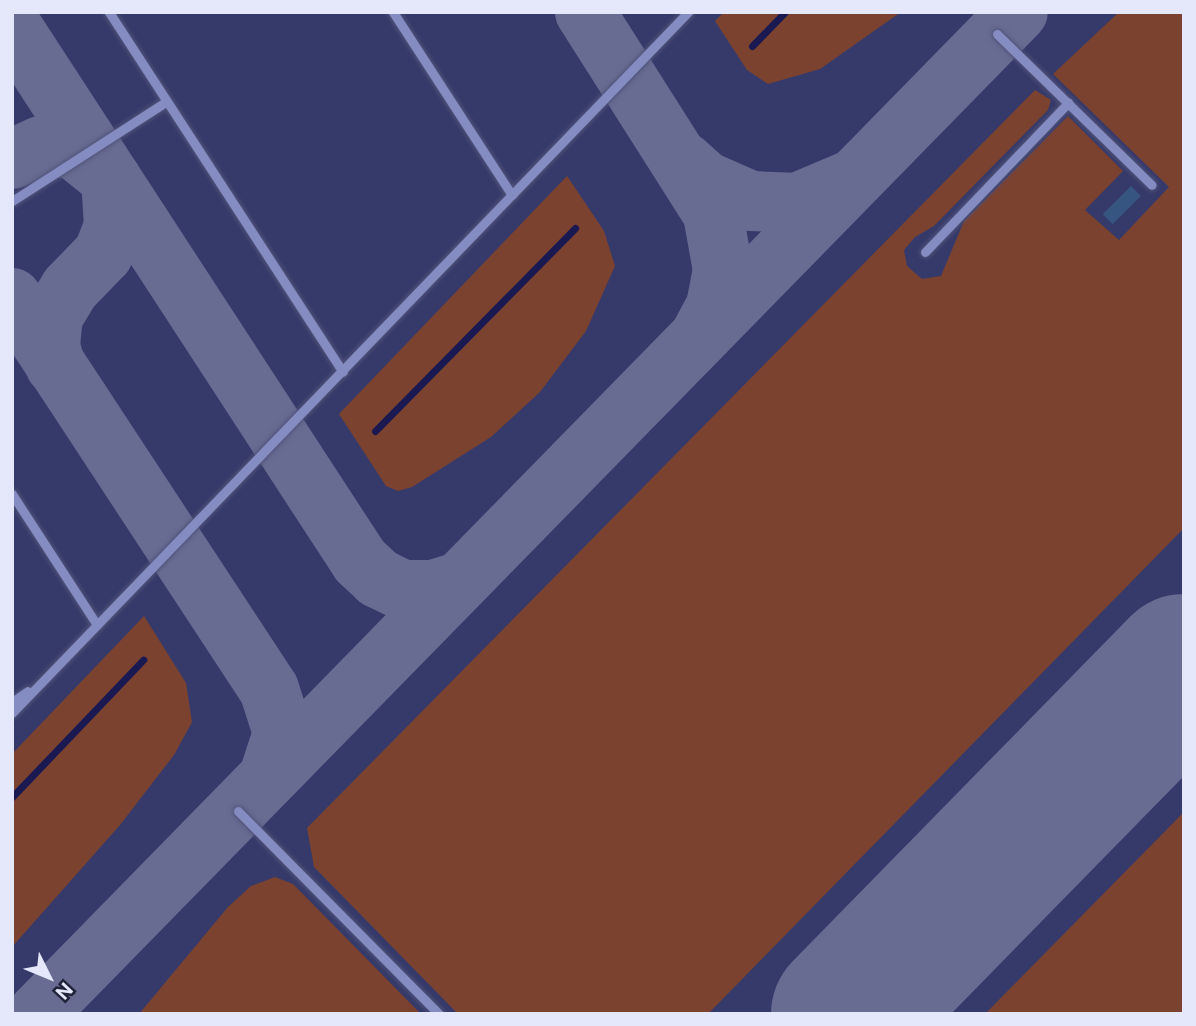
<!DOCTYPE html>
<style>
body{margin:0}
#map{position:relative;width:1196px;height:1026px;overflow:hidden;background:#363a6a;font-family:"Public Sans",sans-serif}
div>[style]{position:absolute}
.green>*{inset:0;background:#7b4230}
.stream>*{height:7px;margin:-3.5px;padding:0 3.5px;transform-origin:3.5px;border-radius:3.5px;background:#1a1952}
.taxiway>*{height:60px;margin:-30px;padding:0 30px;transform-origin:30px;border-radius:30px;background:#686c93}
.runway>*{height:150px;margin:-75px;padding:0 75px;transform-origin:75px;border-radius:75px;background:#686c93}
.building>*{inset:0;background:#365581;transform-origin:0 0}
.roads{filter:drop-shadow(0 0 2px #51547a) drop-shadow(0 0 2px #51547a)}
.lane>*{height:9px;margin:-4.5px;padding:0 4.5px;transform-origin:4.5px;border-radius:4.5px;background:#848cc2}
span{translate:-50% -50%;white-space:nowrap;text-align:center;line-height:1.15;-webkit-text-stroke:7px #21243a;paint-order:stroke}
.frame{position:absolute;inset:0;border:14px solid #e4e8fa;pointer-events:none}
.north{position:absolute;left:14px;top:942px;width:70px;height:70px;-webkit-text-stroke:5px #21243a;paint-order:stroke;rotate:133deg;font-size:19px;font-weight:700;line-height:28px;text-align:center;color:#e4e8fa}
.north::after{content:'';display:block;margin:auto;width:24px;height:32px;background:#e4e8fa;clip-path:polygon(50% 0,100% 100%,50% 72%,0 100%)}
</style>
<div id="map">
<div class="green">
<div style="clip-path:polygon(724px 12px,901px 12px,820px 69px,768px 84px,747px 70px,715px 21px)"></div>
<div style="clip-path:polygon(1119px 12px,1184px 12px,1184px 528px,708px 1014px,458px 1014px,314px 867px,307px 828px,1035px 90px,1051px 100px,1048px 110px,934px 226px,915px 237px,904px 250px,907px 266px,922px 279px,941px 276px,964px 221px,1068px 116px,1123px 171px,1085px 210px,1119px 240px,1169px 187px,1053px 74px)"></div>
<div style="clip-path:polygon(567px 176px,604px 231px,615px 266px,586px 331px,540px 392px,491px 437px,412px 487px,398px 491px,386px 486px,339px 414px)"></div>
<div style="clip-path:polygon(144px 616px,186px 683px,192px 722px,174px 755px,120px 825px,12px 947px,12px 754px)"></div>
<div style="clip-path:polygon(1184px 812px,1184px 1014px,985px 1014px)"></div>
<div style="clip-path:polygon(275px 877px,293px 884px,421px 1014px,139px 1014px,228px 907px,251px 886px)"></div>
</div>
<div class="stream">
<div style="left:752px;top:46px;width:47px;rotate:-45.9deg"></div>
<div style="left:375px;top:431px;width:285px;rotate:-45.4deg"></div>
<div style="left:12px;top:797px;width:190px;rotate:-46.3deg"></div>
</div>
<div class="taxiway">
<div style="left:585px;top:12px;width:239px;rotate:57.6deg"></div>
<div style="left:713px;top:214px;width:57px;rotate:79.9deg"></div>
<div style="left:723px;top:270px;width:37px;rotate:101deg"></div>
<div style="left:716px;top:306px;width:30px;rotate:118deg"></div>
<div style="left:12px;top:27px;width:637px;rotate:56.91deg"></div>
<div style="left:360px;top:561px;width:25px;rotate:43deg"></div>
<div style="left:378px;top:578px;width:28px;rotate:26deg"></div>
<div style="left:403px;top:590px;width:30px"></div>
<div style="left:433px;top:590px;width:27px;rotate:-17deg"></div>
<div style="left:12px;top:159px;width:32px;rotate:-24deg"></div>
<div style="left:41px;top:146px;width:33px;rotate:5deg"></div>
<div style="left:74px;top:149px;width:48px;rotate:39deg"></div>
<div style="left:111px;top:179px;width:47px;rotate:86.3deg"></div>
<div style="left:114px;top:226px;width:30px;rotate:111deg"></div>
<div style="left:103px;top:254px;width:47px;rotate:134.1deg"></div>
<div style="left:70px;top:288px;width:33px;rotate:121deg"></div>
<div style="left:53px;top:316px;width:30px;rotate:96deg"></div>
<div style="left:50px;top:346px;width:20px;rotate:75deg"></div>
<div style="left:684px;top:162px;width:28px;rotate:42deg"></div>
<div style="left:705px;top:181px;width:50px;rotate:23.5deg"></div>
<div style="left:751px;top:201px;width:46px;rotate:2.5deg"></div>
<div style="left:797px;top:203px;width:56px;rotate:-22.9deg"></div>
<div style="left:12px;top:298px;width:468px;rotate:56.7deg"></div>
<div style="left:269px;top:689px;width:46px;rotate:72.3deg"></div>
<div style="left:283px;top:733px;width:45px;rotate:108deg"></div>
<div style="left:37px;top:1014px;width:1402px;rotate:-45.61deg"></div>
</div>
<div class="runway">
<div style="left:846px;top:1014px;width:483px;rotate:-45.6deg"></div>
</div>
<div class="building">
<div style="left:1131px;top:186px;width:14px;height:40px;rotate:45deg"></div>
</div>
<div class="roads">
<div class="lane">
<div style="left:109px;top:12px;width:429px;rotate:57deg"></div>
<div style="left:393px;top:12px;width:218px;rotate:57deg"></div>
<div style="left:997px;top:34px;width:216px;rotate:44.3deg"></div>
<div style="left:12px;top:201px;width:184px;rotate:-32.8deg"></div>
<div style="left:925px;top:252px;width:207px;rotate:-46.2deg"></div>
<div style="left:12px;top:494px;width:156px;rotate:57deg"></div>
<div style="left:12px;top:702px;width:19px;rotate:-35deg"></div>
<div style="left:12px;top:713px;width:974px;rotate:-46.04deg"></div>
<div style="left:238px;top:811px;width:286px;rotate:45.3deg"></div>
</div>
</div>
<div class="frame"></div>
<div class="north">N</div>
</div>
